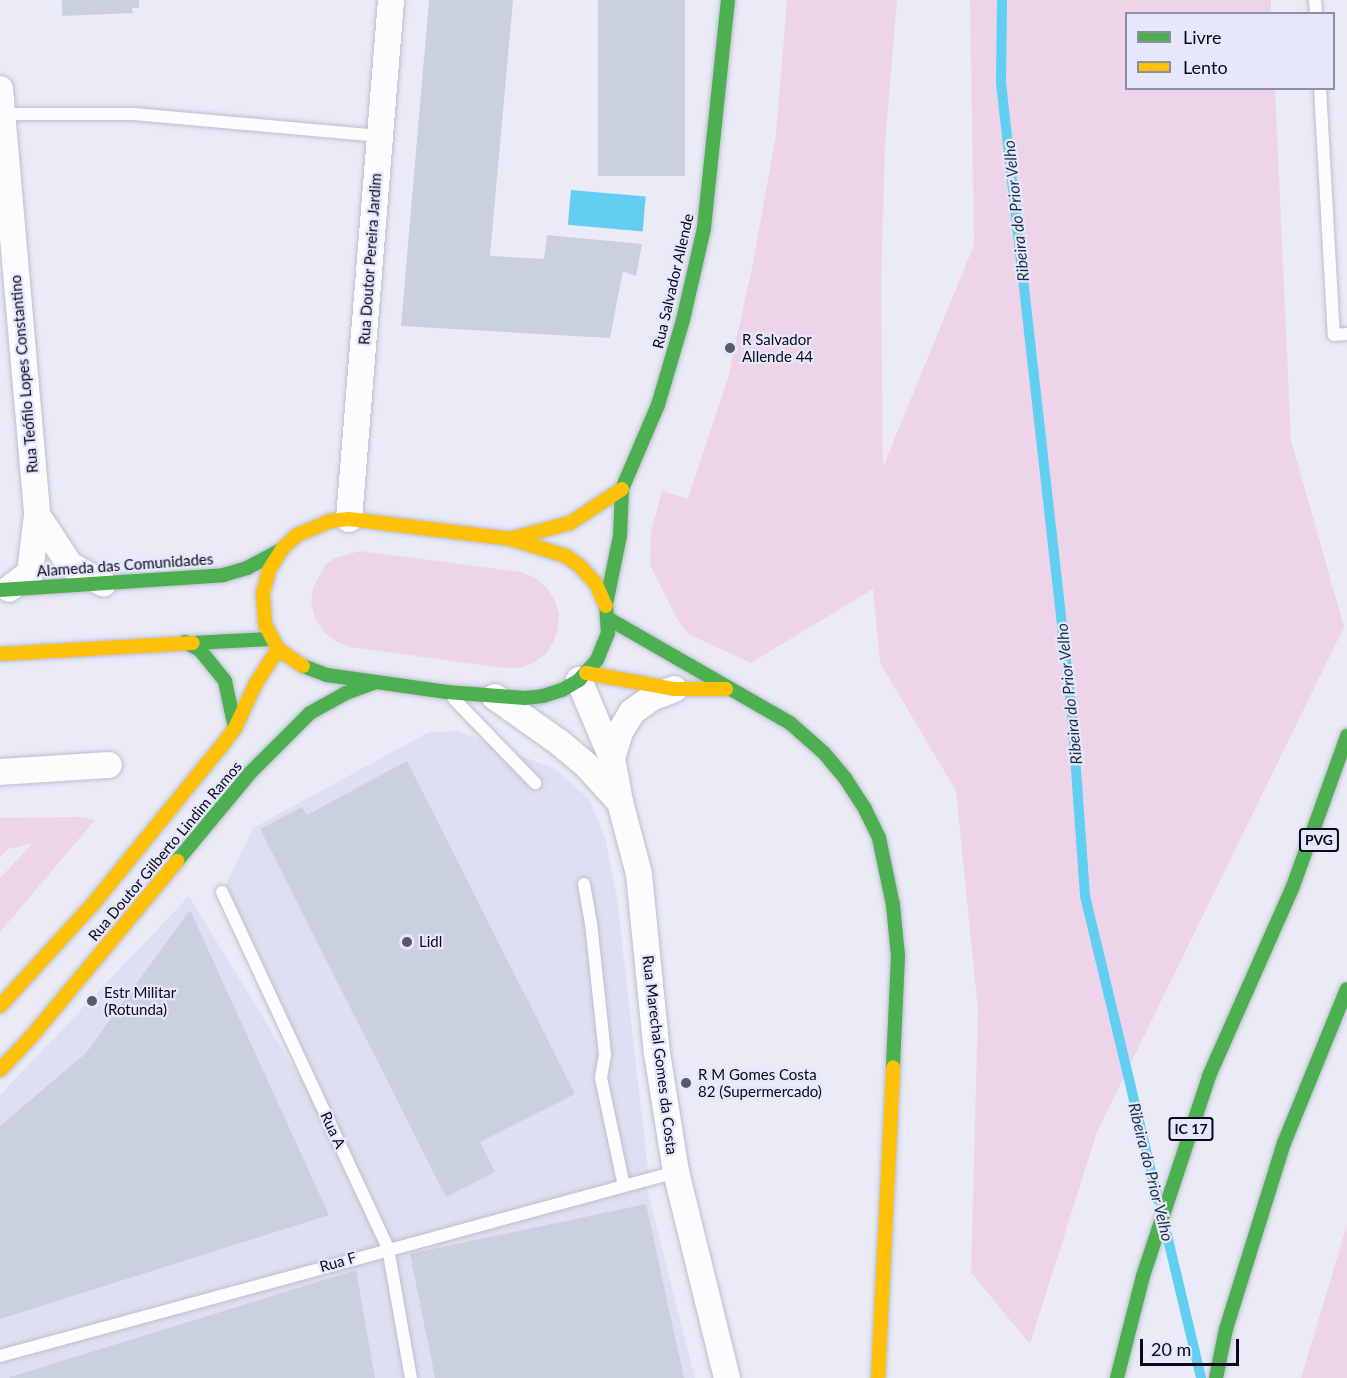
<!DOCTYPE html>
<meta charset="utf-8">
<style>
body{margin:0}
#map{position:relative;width:1347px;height:1378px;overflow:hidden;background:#eaebf7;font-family:Lato,sans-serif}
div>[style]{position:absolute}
.built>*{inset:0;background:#dedff2}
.green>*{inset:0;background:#eed4e9}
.water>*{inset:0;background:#61cff1;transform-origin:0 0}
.stream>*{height:10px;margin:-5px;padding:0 5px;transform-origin:5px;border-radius:5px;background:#61cff1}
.building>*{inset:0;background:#cbd0de;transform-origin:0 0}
.roads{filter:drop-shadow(0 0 2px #bdbecd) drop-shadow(0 0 2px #bdbecd)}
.lane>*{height:12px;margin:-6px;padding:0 6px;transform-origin:6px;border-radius:6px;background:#fcfcfe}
.street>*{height:26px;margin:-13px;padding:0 13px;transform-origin:13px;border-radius:13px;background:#fcfcfe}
.fast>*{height:14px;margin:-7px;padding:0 7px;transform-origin:7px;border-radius:7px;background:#4caf50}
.slow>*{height:14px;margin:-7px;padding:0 7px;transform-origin:7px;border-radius:7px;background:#ffc107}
.dots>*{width:16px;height:16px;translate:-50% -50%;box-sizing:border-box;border:3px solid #e5e7fc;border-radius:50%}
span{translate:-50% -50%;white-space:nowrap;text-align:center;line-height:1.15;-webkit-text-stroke:4.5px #e5e7fc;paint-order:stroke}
.shield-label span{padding:2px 4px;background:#e5e7fc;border:2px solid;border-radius:4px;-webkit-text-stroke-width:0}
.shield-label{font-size:14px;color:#0a091a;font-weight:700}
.street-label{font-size:15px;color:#0a091a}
.poi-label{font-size:15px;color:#0a091a}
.left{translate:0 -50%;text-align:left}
.water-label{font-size:16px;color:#16333d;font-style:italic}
.legend{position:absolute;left:1125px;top:12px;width:210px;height:78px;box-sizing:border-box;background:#e5e7fc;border:2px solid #8d8ea2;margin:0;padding:8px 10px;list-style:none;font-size:18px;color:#0a091a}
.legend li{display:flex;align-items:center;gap:12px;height:30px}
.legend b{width:30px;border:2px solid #8d8ea2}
.scale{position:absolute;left:1140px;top:1339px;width:99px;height:27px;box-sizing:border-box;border:3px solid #0a091a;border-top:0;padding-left:8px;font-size:18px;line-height:21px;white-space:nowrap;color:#0a091a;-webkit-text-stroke:4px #e5e7fc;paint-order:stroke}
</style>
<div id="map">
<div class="built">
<div style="clip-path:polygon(458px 731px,555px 769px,589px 799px,605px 837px,617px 899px,649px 1179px,646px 1186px,695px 1378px,0 1378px,0 1095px,189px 896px,335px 1136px,222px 892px,253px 828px,429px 732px)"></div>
</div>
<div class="green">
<div style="clip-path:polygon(787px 0,897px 0,885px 144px,881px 284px,883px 467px,974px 245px,970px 0,1271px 0,1271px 13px,1126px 14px,1126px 88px,1275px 89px,1291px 440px,1344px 627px,1097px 1132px,1030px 1344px,971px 1273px,978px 1011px,956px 791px,880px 663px,873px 589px,751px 663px,688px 634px,676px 617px,650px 565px,651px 532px,662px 491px,688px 499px,728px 378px,753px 263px,776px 135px)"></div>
<div style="clip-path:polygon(360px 551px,521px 572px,535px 578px,546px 587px,555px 600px,559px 614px,558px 629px,553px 643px,545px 655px,533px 663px,519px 668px,504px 668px,350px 647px,335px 641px,323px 631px,315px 618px,311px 603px,313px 588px,325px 565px,335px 558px)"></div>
<div style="clip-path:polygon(79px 817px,95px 820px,0 932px,0 878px,33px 843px,8px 849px,0 857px,0 818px)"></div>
<div style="clip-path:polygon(1347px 1225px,1347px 1378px,1301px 1378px)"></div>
</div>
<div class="water">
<div style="left:571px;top:190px;width:75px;height:35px;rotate:5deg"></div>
</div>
<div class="stream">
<div style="left:1002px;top:0;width:83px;rotate:90.7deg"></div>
<div style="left:1001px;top:83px;width:635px;rotate:83.58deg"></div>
<div style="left:1072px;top:714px;width:182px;rotate:85.9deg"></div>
<div style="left:1085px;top:896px;width:313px;rotate:76.5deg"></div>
<div style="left:1167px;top:1235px;width:147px;rotate:76.6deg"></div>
</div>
<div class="building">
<div style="clip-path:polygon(62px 0,139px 0,139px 8px,132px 8px,133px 13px,62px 16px)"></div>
<div style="clip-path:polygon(429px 0,513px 0,490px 256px,544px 259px,547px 235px,642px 244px,636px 276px,623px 271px,610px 338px,401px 326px)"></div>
<div style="left:598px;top:0;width:87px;height:176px"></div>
<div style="clip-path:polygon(407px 761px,575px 1094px,480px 1142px,495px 1172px,446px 1197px,260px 829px,302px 807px,307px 815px)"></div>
<div style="clip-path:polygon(190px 910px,329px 1215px,0 1319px,0 1126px,86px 1053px)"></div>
<div style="clip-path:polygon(646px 1204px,684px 1378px,435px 1378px,410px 1254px)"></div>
<div style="clip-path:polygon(356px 1270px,375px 1378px,10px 1378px,10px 1377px)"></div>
</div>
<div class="roads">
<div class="lane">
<div style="left:1315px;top:0;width:14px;rotate:86deg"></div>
<div style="left:1320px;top:88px;width:247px;rotate:86.8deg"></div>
<div style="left:1334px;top:335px;width:13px;rotate:-4deg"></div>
<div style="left:1px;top:114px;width:133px"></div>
<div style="left:134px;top:114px;width:247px;rotate:5.1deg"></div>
<div style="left:454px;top:699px;width:117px;rotate:46deg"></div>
<div style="left:584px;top:884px;width:40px;rotate:80deg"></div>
<div style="left:591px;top:923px;width:133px;rotate:83.9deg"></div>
<div style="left:605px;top:1055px;width:23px;rotate:100deg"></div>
<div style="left:601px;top:1078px;width:110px;rotate:78deg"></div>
<div style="left:222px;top:892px;width:393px;rotate:65deg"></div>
<div style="left:388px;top:1248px;width:132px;rotate:80deg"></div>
<div style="left:0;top:1356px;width:701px;rotate:-15.23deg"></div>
</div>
<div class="street">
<div style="left:0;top:89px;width:428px;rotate:85deg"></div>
<div style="left:37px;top:515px;width:58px;rotate:96.9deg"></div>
<div style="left:30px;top:573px;width:26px;rotate:143deg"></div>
<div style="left:37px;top:515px;width:60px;rotate:56.6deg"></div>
<div style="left:70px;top:565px;width:38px;rotate:29deg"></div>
<div style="left:349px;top:519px;width:521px;rotate:-85.37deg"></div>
<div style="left:579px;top:680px;width:85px;rotate:67.1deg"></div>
<div style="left:612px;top:758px;width:45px;rotate:79.7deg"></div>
<div style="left:620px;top:802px;width:74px;rotate:75.2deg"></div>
<div style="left:639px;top:874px;width:180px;rotate:84.3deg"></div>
<div style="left:657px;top:1053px;width:121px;rotate:80.9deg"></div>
<div style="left:676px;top:1172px;width:212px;rotate:76.1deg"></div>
<div style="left:495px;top:697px;width:80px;rotate:35.3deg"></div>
<div style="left:560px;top:743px;width:35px;rotate:40deg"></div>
<div style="left:587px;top:766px;width:47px;rotate:47.6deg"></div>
<div style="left:612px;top:758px;width:27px;rotate:-73deg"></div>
<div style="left:620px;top:732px;width:23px;rotate:-59deg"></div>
<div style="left:632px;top:712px;width:24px;rotate:-36deg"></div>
<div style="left:651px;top:698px;width:25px;rotate:-21deg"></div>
<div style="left:0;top:772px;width:109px;rotate:-3.7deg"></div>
</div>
<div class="fast">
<div style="left:0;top:590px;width:224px;rotate:-3.8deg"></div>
<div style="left:223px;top:575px;width:25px;rotate:-16deg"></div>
<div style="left:247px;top:568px;width:40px;rotate:-28deg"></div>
<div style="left:606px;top:604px;width:69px;rotate:-78.4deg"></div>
<div style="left:620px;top:536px;width:47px;rotate:-87.6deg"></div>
<div style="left:622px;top:489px;width:91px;rotate:-66.8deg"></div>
<div style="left:658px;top:405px;width:89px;rotate:-73.6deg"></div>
<div style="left:683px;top:320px;width:94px;rotate:-77.1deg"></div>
<div style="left:704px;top:228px;width:229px;rotate:-84deg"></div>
<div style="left:609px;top:619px;width:209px;rotate:29.9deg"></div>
<div style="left:790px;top:723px;width:45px;rotate:41.4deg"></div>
<div style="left:824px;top:753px;width:33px;rotate:50deg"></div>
<div style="left:845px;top:778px;width:37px;rotate:57deg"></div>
<div style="left:865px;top:809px;width:32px;rotate:64deg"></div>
<div style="left:879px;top:838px;width:68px;rotate:78.2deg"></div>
<div style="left:893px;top:905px;width:51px;rotate:84.4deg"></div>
<div style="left:898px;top:956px;width:111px;rotate:92.6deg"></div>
<div style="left:185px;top:642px;width:17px;rotate:28deg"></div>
<div style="left:200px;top:650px;width:40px;rotate:51deg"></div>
<div style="left:225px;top:681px;width:48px;rotate:78deg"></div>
<div style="left:193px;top:643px;width:77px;rotate:-3deg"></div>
<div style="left:303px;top:666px;width:26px;rotate:21deg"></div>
<div style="left:327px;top:675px;width:121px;rotate:8.1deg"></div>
<div style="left:447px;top:692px;width:78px;rotate:4.4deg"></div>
<div style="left:525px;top:698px;width:18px;rotate:-6deg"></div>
<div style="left:543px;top:696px;width:20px;rotate:-18deg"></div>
<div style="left:562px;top:690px;width:20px;rotate:-30deg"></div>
<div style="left:579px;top:680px;width:27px;rotate:-48deg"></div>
<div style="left:597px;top:660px;width:29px;rotate:-68deg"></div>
<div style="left:608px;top:633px;width:27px;rotate:-94deg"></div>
<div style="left:177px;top:861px;width:114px;rotate:-50.3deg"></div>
<div style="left:250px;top:773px;width:85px;rotate:-45deg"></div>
<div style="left:310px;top:713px;width:41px;rotate:-29.1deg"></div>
<div style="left:346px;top:693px;width:30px;rotate:-20deg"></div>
<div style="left:1117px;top:1378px;width:105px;rotate:-75.7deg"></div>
<div style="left:1143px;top:1276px;width:211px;rotate:-71.7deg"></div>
<div style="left:1209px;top:1076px;width:205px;rotate:-66.1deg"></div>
<div style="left:1292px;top:889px;width:163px;rotate:-70.2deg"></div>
<div style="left:1216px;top:1378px;width:50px;rotate:-78.5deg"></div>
<div style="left:1226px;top:1329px;width:195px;rotate:-72.7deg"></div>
<div style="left:1284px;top:1143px;width:166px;rotate:-67.8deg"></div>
</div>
<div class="slow">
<div style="left:349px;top:519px;width:163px;rotate:7deg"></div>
<div style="left:511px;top:539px;width:58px;rotate:17.2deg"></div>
<div style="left:566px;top:556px;width:17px;rotate:36deg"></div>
<div style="left:580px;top:566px;width:24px;rotate:48deg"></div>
<div style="left:596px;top:584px;width:24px;rotate:66deg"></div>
<div style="left:513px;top:538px;width:59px;rotate:-14.7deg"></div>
<div style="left:570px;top:523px;width:62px;rotate:-33.2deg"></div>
<div style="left:0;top:654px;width:193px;rotate:-3.3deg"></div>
<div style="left:303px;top:666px;width:30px;rotate:-146deg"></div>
<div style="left:278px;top:649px;width:27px;rotate:-118deg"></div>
<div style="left:265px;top:625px;width:32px;rotate:-94deg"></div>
<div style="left:263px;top:593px;width:24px;rotate:-75deg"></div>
<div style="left:269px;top:570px;width:25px;rotate:-58deg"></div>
<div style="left:282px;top:549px;width:21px;rotate:-43deg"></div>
<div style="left:297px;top:535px;width:36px;rotate:-23deg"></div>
<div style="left:330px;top:521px;width:19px;rotate:-6deg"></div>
<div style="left:586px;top:673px;width:89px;rotate:10.3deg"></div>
<div style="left:674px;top:689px;width:52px"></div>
<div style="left:0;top:1006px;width:138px;rotate:-47.6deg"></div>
<div style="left:93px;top:904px;width:201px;rotate:-50.9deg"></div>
<div style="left:220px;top:748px;width:25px;rotate:-53deg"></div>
<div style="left:235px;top:728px;width:50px;rotate:-65deg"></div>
<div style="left:256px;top:683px;width:40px;rotate:-57.1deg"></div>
<div style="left:0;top:1070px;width:45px;rotate:-46.8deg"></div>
<div style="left:31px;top:1037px;width:229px;rotate:-50.3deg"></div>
<div style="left:878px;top:1378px;width:311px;rotate:-87.2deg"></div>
</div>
</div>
<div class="dots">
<div style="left:730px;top:348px;background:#585867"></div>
<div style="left:407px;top:942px;background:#585867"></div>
<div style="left:92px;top:1001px;background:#585867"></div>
<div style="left:686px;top:1083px;background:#585867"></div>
</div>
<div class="shield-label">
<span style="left:1319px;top:840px">PVG</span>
<span style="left:1191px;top:1129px">IC 17</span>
</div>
<div class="street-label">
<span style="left:370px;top:259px;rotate:-86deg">Rua Doutor Pereira Jardim</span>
<span style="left:673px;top:281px;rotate:-77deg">Rua Salvador Allende</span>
<span style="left:24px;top:374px;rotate:-95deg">Rua Teófilo Lopes Constantino</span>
<span style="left:125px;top:565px;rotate:-4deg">Alameda das Comunidades</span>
<span style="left:165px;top:851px;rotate:-50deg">Rua Doutor Gilberto Lindim Ramos</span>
<span style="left:660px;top:1055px;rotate:83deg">Rua Marechal Gomes da Costa</span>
<span style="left:333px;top:1130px;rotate:65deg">Rua A</span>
<span style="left:338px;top:1262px;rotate:-16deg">Rua F</span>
</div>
<div class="poi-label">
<span class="left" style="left:742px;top:348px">R Salvador<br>Allende 44</span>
<span class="left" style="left:419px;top:942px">Lidl</span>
<span class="left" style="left:104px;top:1001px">Estr Militar<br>(Rotunda)</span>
<span class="left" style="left:698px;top:1083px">R M Gomes Costa<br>82 (Supermercado)</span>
</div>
<div class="water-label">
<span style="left:1016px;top:211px;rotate:-96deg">Ribeira do Prior Velho</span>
<span style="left:1069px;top:694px;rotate:-96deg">Ribeira do Prior Velho</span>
<span style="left:1151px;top:1172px;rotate:76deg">Ribeira do Prior Velho</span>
</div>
<ul class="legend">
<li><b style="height:8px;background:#4caf50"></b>Livre</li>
<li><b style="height:8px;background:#ffc107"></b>Lento</li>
</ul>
<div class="scale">20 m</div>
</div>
